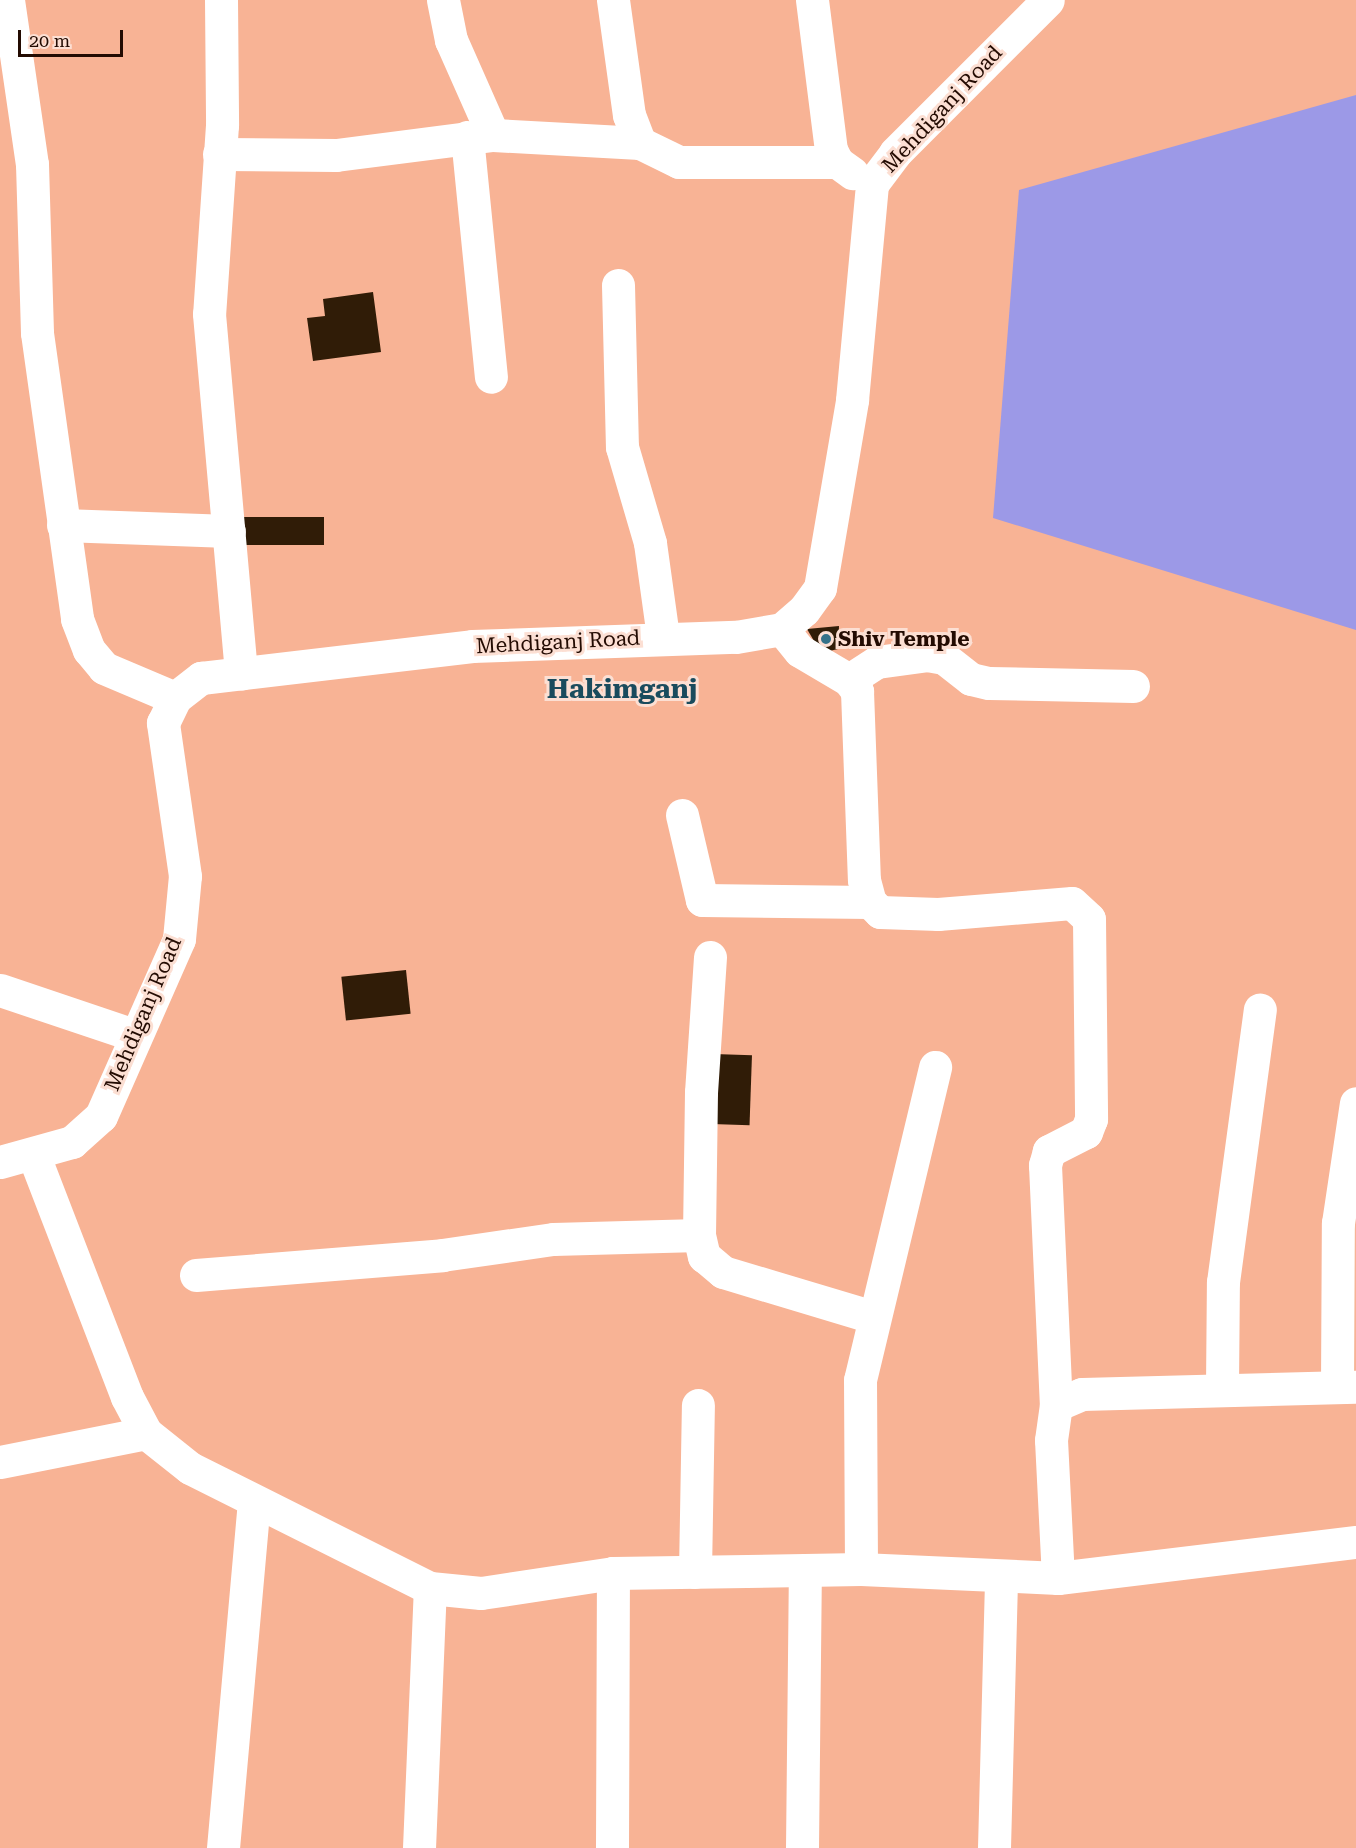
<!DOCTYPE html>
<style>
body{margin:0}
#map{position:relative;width:1356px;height:1848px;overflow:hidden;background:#f8b395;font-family:"Roboto Serif",serif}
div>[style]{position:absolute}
.water>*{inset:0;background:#9c99e7}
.building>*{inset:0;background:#301c07;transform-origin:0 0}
.street>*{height:33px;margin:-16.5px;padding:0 16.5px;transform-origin:16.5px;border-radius:16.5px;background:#fff}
.dots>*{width:16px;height:16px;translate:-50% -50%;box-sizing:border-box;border:3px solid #fcdfd3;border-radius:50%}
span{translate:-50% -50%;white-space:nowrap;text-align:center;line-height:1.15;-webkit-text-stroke:6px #fcdfd3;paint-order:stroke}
.street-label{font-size:21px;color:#230b02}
.poi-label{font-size:21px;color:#230b02;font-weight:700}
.left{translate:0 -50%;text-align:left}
.district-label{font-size:27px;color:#194b5d;font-weight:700}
.scale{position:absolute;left:18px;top:30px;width:105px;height:27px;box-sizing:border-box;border:3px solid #230b02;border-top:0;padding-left:8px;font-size:18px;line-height:21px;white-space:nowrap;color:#230b02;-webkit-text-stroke:4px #fcdfd3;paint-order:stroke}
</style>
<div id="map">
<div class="water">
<div style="clip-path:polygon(1356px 95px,1356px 630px,993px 518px,1019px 190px)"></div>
</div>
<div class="building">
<div style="clip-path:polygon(373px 292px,381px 352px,313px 361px,307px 318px,325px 316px,323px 299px)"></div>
<div style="left:240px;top:517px;width:84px;height:28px"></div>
<div style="clip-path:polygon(839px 626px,838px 649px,821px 653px,807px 629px)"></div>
<div style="left:406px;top:970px;width:44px;height:65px;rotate:84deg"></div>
<div style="left:714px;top:1054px;width:38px;height:70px;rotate:2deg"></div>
</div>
<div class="street">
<div style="left:8px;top:0;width:166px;rotate:81.7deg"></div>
<div style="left:32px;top:164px;width:169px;rotate:88.3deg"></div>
<div style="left:37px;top:333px;width:289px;rotate:82deg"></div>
<div style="left:77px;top:619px;width:33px;rotate:69deg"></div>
<div style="left:89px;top:650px;width:23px;rotate:50deg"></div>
<div style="left:104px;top:668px;width:77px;rotate:22.9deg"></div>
<div style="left:221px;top:0;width:125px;rotate:89.5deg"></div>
<div style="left:222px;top:125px;width:189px;rotate:93.9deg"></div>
<div style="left:209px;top:314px;width:361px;rotate:84.9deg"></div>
<div style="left:443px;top:0;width:41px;rotate:78.7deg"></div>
<div style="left:451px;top:40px;width:104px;rotate:66.1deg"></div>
<div style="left:613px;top:0;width:116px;rotate:82.1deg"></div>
<div style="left:629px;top:115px;width:30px;rotate:69deg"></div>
<div style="left:640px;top:143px;width:43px;rotate:26deg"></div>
<div style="left:679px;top:162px;width:158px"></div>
<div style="left:812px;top:0;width:151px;rotate:82.8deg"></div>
<div style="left:831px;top:150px;width:13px;rotate:63deg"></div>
<div style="left:837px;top:162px;width:19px;rotate:36deg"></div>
<div style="left:467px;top:137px;width:241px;rotate:84.3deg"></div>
<div style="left:219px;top:154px;width:117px;rotate:0.5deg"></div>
<div style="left:336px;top:155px;width:158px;rotate:-7.3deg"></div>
<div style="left:493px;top:135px;width:147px;rotate:3.1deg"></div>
<div style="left:618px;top:285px;width:162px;rotate:88.6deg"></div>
<div style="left:622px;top:447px;width:100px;rotate:73.7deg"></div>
<div style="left:650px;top:543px;width:95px;rotate:82.1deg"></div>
<div style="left:63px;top:525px;width:166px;rotate:2.1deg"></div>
<div style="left:782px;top:629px;width:28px;rotate:51deg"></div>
<div style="left:800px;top:651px;width:57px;rotate:30.6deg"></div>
<div style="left:849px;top:680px;width:14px;rotate:54deg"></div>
<div style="left:857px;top:691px;width:189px;rotate:87.9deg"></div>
<div style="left:864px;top:880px;width:23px;rotate:75deg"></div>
<div style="left:870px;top:902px;width:14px;rotate:45deg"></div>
<div style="left:880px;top:912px;width:58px;rotate:2deg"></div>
<div style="left:938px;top:914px;width:134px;rotate:-4.7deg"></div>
<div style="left:1072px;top:903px;width:23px;rotate:43deg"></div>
<div style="left:1089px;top:919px;width:200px;rotate:89.4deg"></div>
<div style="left:1091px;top:1119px;width:14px;rotate:111deg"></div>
<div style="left:1086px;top:1132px;width:42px;rotate:152.8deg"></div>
<div style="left:1049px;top:1151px;width:15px;rotate:106deg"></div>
<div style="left:1045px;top:1165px;width:240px;rotate:87.4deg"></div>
<div style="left:849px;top:680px;width:33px;rotate:-33deg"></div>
<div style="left:877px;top:662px;width:50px;rotate:-8deg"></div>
<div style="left:927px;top:655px;width:17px;rotate:10deg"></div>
<div style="left:944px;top:658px;width:34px;rotate:38deg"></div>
<div style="left:971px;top:679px;width:18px;rotate:13deg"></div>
<div style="left:989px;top:683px;width:144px;rotate:1.2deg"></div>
<div style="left:682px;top:815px;width:87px;rotate:76.8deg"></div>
<div style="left:702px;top:900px;width:168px;rotate:0.7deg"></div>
<div style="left:710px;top:957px;width:135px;rotate:93.8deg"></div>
<div style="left:701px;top:1092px;width:143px;rotate:90.8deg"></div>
<div style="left:699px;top:1235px;width:22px;rotate:77deg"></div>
<div style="left:704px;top:1256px;width:25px;rotate:40deg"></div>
<div style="left:723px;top:1272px;width:157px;rotate:16.7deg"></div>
<div style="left:0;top:990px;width:141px;rotate:18.6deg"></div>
<div style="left:34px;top:1156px;width:258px;rotate:68.9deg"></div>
<div style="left:127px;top:1397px;width:41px;rotate:62.2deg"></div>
<div style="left:146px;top:1433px;width:56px;rotate:38.5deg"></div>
<div style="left:190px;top:1468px;width:268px;rotate:26.6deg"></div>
<div style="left:430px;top:1588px;width:51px;rotate:5.6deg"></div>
<div style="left:481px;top:1593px;width:134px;rotate:-8.6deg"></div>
<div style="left:613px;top:1573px;width:248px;rotate:-0.9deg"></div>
<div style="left:861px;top:1569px;width:197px;rotate:2.6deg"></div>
<div style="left:1058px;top:1578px;width:300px;rotate:-6.9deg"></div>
<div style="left:0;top:1162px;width:75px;rotate:-15.5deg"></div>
<div style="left:72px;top:1142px;width:39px;rotate:-42deg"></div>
<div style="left:101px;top:1116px;width:193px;rotate:-66.2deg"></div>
<div style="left:179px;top:939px;width:63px;rotate:-84.6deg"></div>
<div style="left:185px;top:876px;width:155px;rotate:-98.2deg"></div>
<div style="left:163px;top:723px;width:28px;rotate:-64deg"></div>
<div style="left:175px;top:698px;width:33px;rotate:-38deg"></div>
<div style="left:201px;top:678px;width:273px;rotate:-6.7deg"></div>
<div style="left:472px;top:646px;width:264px;rotate:-2deg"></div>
<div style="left:736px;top:637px;width:47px;rotate:-9.9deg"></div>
<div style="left:782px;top:629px;width:29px;rotate:-41deg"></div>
<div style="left:804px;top:610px;width:27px;rotate:-54deg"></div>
<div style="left:820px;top:588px;width:191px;rotate:-80.3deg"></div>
<div style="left:852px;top:400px;width:217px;rotate:-84.7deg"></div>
<div style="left:872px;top:184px;width:39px;rotate:-53deg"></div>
<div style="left:895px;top:153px;width:216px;rotate:-45deg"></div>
<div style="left:196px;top:1275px;width:247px;rotate:-4.6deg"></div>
<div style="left:442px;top:1255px;width:112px;rotate:-8.2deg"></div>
<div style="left:553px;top:1239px;width:146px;rotate:-1.6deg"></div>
<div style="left:1222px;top:1387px;width:105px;rotate:-89.5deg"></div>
<div style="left:1223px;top:1282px;width:275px;rotate:-82.3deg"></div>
<div style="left:1337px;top:1387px;width:164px;rotate:-89.7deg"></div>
<div style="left:1338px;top:1223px;width:121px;rotate:-81.5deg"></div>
<div style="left:0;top:1462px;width:149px;rotate:-11.2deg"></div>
<div style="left:861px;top:1569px;width:189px;rotate:-90.3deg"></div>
<div style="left:860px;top:1380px;width:322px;rotate:-76.5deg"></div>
<div style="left:695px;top:1572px;width:167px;rotate:-89deg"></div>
<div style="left:1058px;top:1578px;width:138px;rotate:-92.9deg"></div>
<div style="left:1051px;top:1440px;width:35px;rotate:-82deg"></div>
<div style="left:1056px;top:1405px;width:28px;rotate:-23deg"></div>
<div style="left:1082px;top:1394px;width:274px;rotate:-1.5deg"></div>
<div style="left:223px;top:1848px;width:347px;rotate:-84.9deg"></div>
<div style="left:419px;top:1848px;width:260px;rotate:-87.6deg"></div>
<div style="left:612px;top:1848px;width:275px;rotate:-89.8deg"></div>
<div style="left:802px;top:1848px;width:278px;rotate:-89.4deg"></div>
<div style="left:994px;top:1848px;width:272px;rotate:-88.5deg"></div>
</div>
<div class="dots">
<div style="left:826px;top:639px;background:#357289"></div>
</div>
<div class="street-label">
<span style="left:942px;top:109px;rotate:-47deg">Mehdiganj Road</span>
<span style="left:558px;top:642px;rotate:-3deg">Mehdiganj Road</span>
<span style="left:143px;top:1014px;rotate:-67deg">Mehdiganj Road</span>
</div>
<div class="poi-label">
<span class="left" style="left:838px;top:639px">Shiv Temple</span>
</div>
<div class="district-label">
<span style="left:622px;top:690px">Hakimganj</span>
</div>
<div class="scale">20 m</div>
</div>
